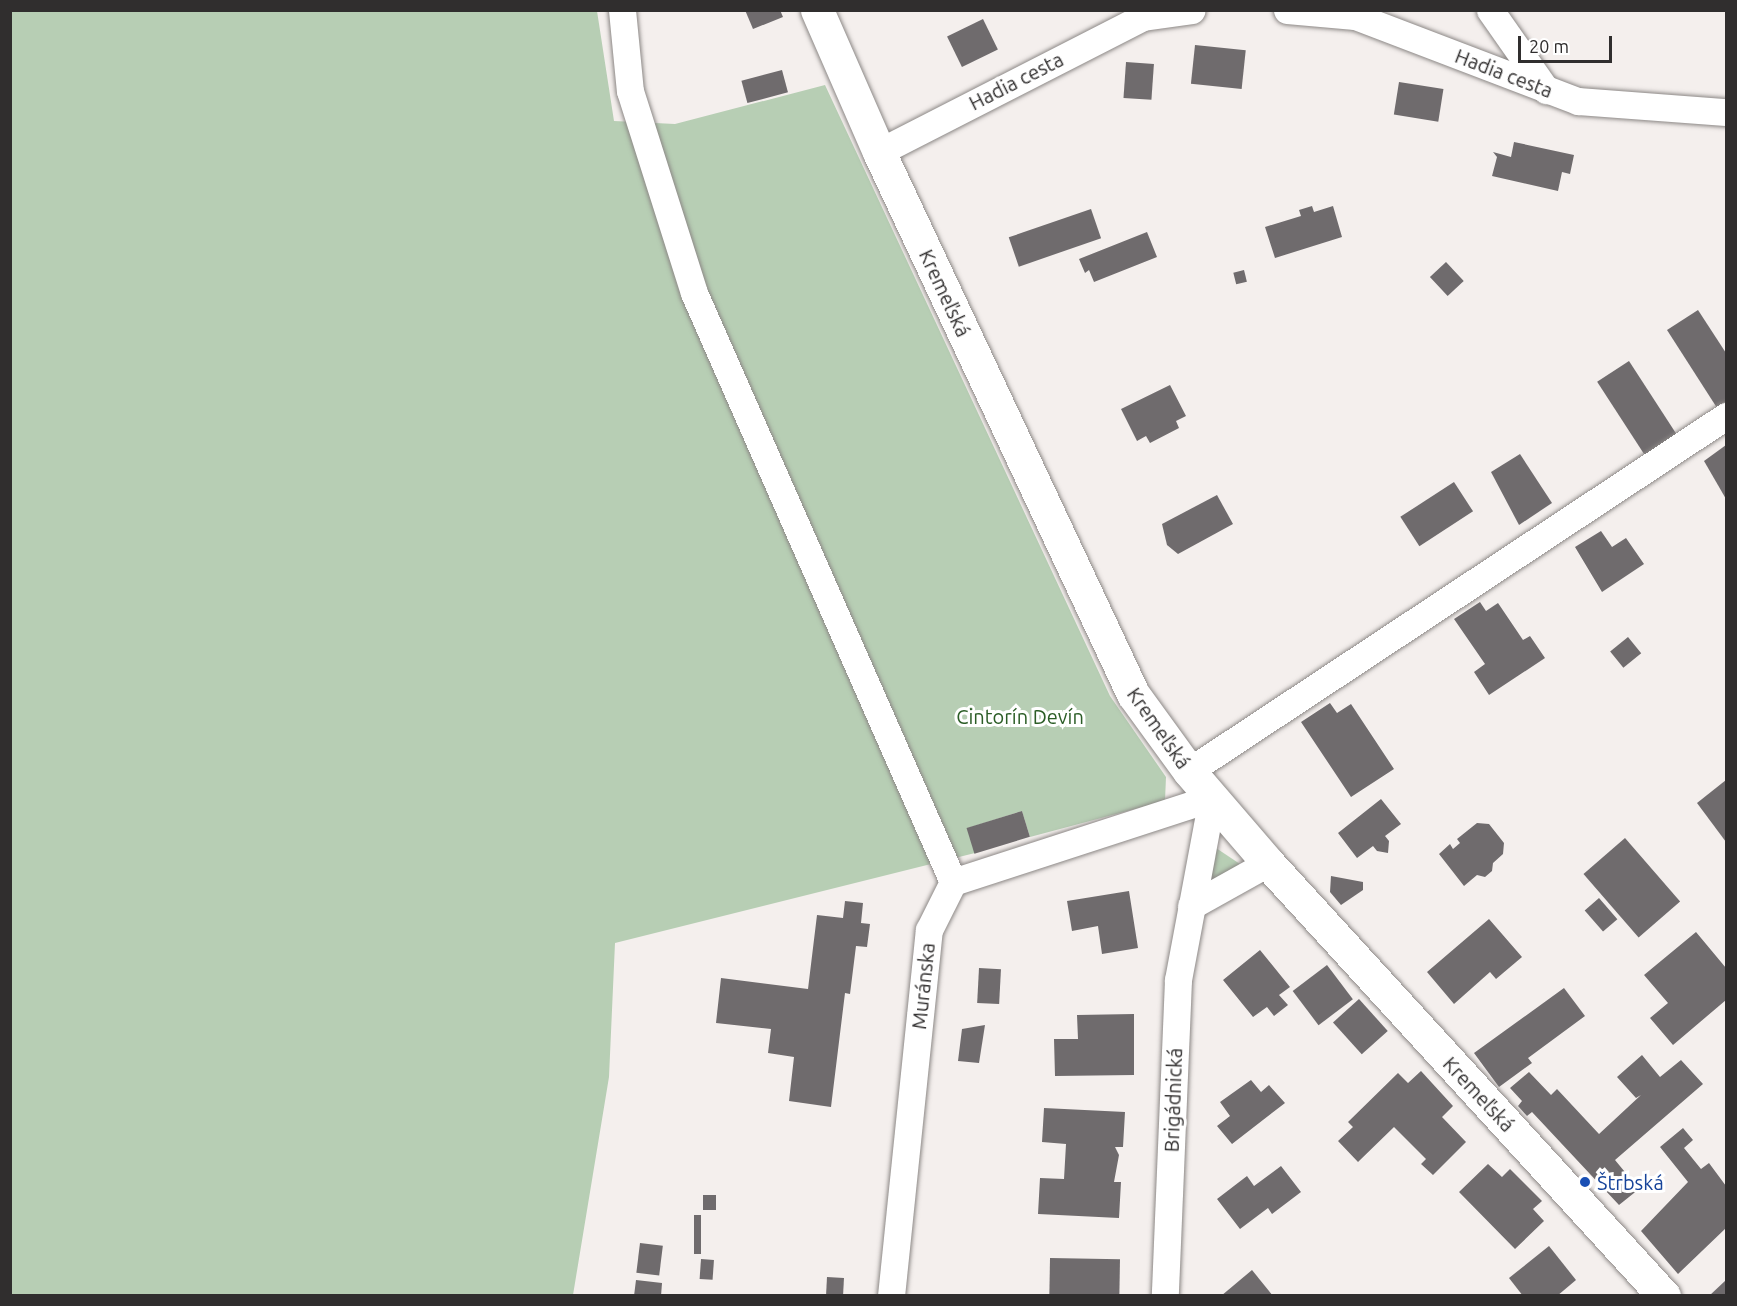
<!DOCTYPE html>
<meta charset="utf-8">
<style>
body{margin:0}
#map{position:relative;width:1737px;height:1306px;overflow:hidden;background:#f4efed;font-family:Ubuntu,sans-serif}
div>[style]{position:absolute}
.green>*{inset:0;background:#b7ceb4}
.building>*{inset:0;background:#6f6b6d;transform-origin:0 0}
.roads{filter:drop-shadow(0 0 2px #8c8886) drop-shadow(0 0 2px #8c8886)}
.minor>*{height:27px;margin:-13.5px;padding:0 13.5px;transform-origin:13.5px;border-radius:13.5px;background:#fff}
.tertiary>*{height:33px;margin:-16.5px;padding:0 16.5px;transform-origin:16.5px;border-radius:16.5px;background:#fff}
.dots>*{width:16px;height:16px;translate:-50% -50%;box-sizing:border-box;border:3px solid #fff;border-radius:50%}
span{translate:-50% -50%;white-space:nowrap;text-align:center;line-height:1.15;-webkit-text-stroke:6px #fff;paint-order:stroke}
.street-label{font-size:20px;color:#302e2e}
.park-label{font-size:20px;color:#2b5d26}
.transit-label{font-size:20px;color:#164399}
.left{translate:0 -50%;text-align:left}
.frame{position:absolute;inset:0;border:12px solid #302e2e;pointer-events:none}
.scale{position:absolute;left:1518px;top:36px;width:94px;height:27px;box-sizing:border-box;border:3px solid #302e2e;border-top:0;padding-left:8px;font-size:18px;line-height:21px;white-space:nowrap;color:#302e2e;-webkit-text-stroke:4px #fff;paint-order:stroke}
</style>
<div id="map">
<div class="green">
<div style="clip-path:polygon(10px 11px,597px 11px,614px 121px,675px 124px,825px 85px,1110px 696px,1166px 777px,1165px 801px,1030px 837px,1022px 811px,968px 828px,975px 853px,615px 943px,609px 1077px,573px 1295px,11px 1295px)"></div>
<div style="clip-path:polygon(1213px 846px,1240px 864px,1208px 883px)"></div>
</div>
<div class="building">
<div style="clip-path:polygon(745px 10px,780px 10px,783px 17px,753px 29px)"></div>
<div style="left:983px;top:19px;width:34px;height:40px;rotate:64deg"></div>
<div style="left:1195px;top:45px;width:51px;height:39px;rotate:6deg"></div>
<div style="left:1126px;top:62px;width:28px;height:36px;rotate:4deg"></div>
<div style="left:782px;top:70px;width:23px;height:42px;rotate:75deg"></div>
<div style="left:1399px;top:82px;width:45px;height:33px;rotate:9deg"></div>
<div style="clip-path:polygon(1514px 142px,1574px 155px,1570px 174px,1562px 172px,1558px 191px,1492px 176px,1497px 157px,1493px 152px,1511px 157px)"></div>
<div style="clip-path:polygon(1312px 206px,1314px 212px,1333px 206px,1342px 237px,1275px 258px,1265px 227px,1301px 216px,1299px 210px)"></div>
<div style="left:1091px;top:209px;width:31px;height:87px;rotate:71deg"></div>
<div style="clip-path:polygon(1147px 232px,1157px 257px,1094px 282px,1089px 270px,1085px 273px,1079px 259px)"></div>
<div style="left:1446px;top:262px;width:26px;height:22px;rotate:47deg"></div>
<div style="left:1244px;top:270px;width:12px;height:11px;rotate:76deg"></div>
<div style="clip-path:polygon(1698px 310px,1726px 353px,1726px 406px,1719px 411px,1667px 330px)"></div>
<div style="left:1629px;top:361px;width:90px;height:38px;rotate:57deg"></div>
<div style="clip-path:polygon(1170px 385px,1186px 416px,1176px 421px,1179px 428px,1150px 443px,1146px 436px,1137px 441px,1121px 409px)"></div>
<div style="clip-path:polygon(1726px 445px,1726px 499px,1704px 461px)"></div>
<div style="clip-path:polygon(1520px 454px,1552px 503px,1519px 525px,1491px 472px)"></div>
<div style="left:1454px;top:482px;width:35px;height:64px;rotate:57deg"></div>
<div style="clip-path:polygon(1217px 495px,1233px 524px,1178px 554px,1167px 545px,1162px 524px)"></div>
<div style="clip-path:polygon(1601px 531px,1612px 547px,1626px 538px,1644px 564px,1602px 592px,1575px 547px)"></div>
<div style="clip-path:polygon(1480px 602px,1486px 611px,1498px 603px,1523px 640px,1530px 636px,1545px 658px,1489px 695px,1474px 672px,1485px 664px,1454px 619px)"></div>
<div style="left:1628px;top:637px;width:21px;height:23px;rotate:51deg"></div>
<div style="clip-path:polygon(1330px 703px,1337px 713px,1351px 704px,1394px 769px,1351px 797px,1301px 722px)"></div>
<div style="clip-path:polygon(1726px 780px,1726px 842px,1697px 803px)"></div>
<div style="clip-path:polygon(1381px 799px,1401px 824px,1385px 836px,1389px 841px,1388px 853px,1377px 851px,1373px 846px,1357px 858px,1338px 833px)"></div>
<div style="left:1022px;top:811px;width:27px;height:58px;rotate:73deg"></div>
<div style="clip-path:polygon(1477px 823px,1489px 824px,1504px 843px,1503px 854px,1493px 863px,1492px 871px,1485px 877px,1477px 875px,1464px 886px,1439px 854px,1450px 844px,1453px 849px,1460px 843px,1457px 839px)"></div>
<div style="left:1625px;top:838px;width:84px;height:55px;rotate:49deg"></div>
<div style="clip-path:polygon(1331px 876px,1363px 882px,1363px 890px,1341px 905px,1330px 892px)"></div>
<div style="clip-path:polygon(1129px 891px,1138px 948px,1102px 954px,1098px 926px,1072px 931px,1067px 901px)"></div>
<div style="left:1599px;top:898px;width:28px;height:19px;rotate:49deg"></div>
<div style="clip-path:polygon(845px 901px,863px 903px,861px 923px,870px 924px,867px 947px,856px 946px,850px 994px,845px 993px,831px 1107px,789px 1101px,794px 1057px,768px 1053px,771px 1029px,716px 1023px,721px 978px,808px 989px,817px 915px,843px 918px)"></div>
<div style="clip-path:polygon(1489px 919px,1522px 957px,1496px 979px,1490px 972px,1454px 1004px,1427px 972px)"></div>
<div style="clip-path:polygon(1696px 932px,1726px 968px,1726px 1000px,1673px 1045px,1650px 1018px,1668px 1003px,1644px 975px)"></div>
<div style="clip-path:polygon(1260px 950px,1290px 987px,1279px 995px,1288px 1005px,1274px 1016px,1267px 1007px,1253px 1017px,1223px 980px)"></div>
<div style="left:1327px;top:965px;width:43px;height:43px;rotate:53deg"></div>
<div style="left:979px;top:968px;width:22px;height:35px;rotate:3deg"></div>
<div style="clip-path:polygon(1564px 988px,1585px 1016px,1528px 1058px,1532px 1063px,1499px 1087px,1474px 1053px)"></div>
<div style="left:1359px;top:999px;width:43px;height:35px;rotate:48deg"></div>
<div style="clip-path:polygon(1134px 1014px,1134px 1075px,1055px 1076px,1054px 1039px,1078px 1039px,1077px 1015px)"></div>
<div style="clip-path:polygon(985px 1025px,979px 1063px,958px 1061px,962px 1029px)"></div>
<div style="clip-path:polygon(1642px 1055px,1660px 1077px,1681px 1060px,1703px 1084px,1615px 1160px,1639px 1189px,1619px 1205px,1532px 1112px,1527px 1116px,1518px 1106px,1522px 1101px,1510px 1088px,1529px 1072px,1551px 1095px,1557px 1089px,1599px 1134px,1641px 1095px,1636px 1098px,1617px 1077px)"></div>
<div style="clip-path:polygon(1421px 1071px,1453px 1106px,1442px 1117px,1466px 1142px,1433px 1175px,1421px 1164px,1426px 1159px,1394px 1127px,1358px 1162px,1338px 1141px,1353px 1127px,1348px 1122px,1398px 1073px,1408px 1083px)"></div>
<div style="clip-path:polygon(1251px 1080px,1261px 1092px,1269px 1085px,1285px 1103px,1232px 1144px,1217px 1126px,1230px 1116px,1220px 1102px)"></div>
<div style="clip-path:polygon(1044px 1108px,1125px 1112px,1123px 1147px,1115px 1147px,1119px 1155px,1114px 1182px,1121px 1182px,1119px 1218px,1038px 1214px,1040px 1178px,1064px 1179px,1066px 1144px,1042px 1142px)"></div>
<div style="clip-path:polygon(1683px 1128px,1693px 1140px,1684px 1148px,1701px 1169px,1709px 1163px,1726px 1186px,1726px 1228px,1678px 1274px,1641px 1231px,1688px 1182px,1660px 1147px)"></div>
<div style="clip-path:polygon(1488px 1164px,1502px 1177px,1510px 1169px,1542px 1201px,1533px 1209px,1544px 1221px,1515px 1249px,1459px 1192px)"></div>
<div style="clip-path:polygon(1281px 1166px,1301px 1192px,1272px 1214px,1268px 1208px,1240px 1229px,1217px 1199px,1247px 1176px,1254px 1186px)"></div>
<div style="left:703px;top:1195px;width:13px;height:15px"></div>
<div style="left:694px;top:1215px;width:7px;height:39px"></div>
<div style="left:640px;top:1243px;width:23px;height:30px;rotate:7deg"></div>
<div style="clip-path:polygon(1549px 1246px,1576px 1280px,1557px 1296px,1523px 1296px,1509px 1278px)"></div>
<div style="left:1050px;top:1258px;width:70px;height:38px;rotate:1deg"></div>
<div style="left:701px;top:1259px;width:13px;height:20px;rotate:4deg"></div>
<div style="clip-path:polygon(1252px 1270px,1273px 1296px,1221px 1296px)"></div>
<div style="left:827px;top:1277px;width:17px;height:19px;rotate:3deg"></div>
<div style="clip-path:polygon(636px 1280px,662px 1283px,661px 1296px,634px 1296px)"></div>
<div style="clip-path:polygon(1726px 1280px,1726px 1296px,1709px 1296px)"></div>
</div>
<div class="roads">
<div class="minor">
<div style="left:622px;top:10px;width:81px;rotate:84.4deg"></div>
<div style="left:630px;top:91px;width:212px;rotate:72.4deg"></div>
<div style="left:694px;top:293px;width:643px;rotate:66.26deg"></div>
<div style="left:1287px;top:10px;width:68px;rotate:5deg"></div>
<div style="left:1355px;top:16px;width:239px;rotate:20.9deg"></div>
<div style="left:1578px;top:101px;width:148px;rotate:4.3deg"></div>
<div style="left:1490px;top:10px;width:98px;rotate:55deg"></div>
<div style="left:879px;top:152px;width:297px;rotate:-27.1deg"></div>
<div style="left:1143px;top:17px;width:49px;rotate:-8.1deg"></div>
<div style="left:1189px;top:771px;width:644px;rotate:-33.47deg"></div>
<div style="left:1191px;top:906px;width:88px;rotate:-29.2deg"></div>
<div style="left:891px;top:1296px;width:368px;rotate:-84.1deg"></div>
<div style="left:929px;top:930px;width:54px;rotate:-63.4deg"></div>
<div style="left:953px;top:882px;width:272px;rotate:-18deg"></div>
<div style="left:1212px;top:798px;width:185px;rotate:100.6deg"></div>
<div style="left:1178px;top:980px;width:316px;rotate:92.4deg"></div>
</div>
<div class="tertiary">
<div style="left:817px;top:10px;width:155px;rotate:66.4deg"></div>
<div style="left:879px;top:152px;width:599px;rotate:64.89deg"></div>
<div style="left:1133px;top:694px;width:95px;rotate:54deg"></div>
<div style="left:1189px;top:771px;width:121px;rotate:49.3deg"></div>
<div style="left:1268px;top:863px;width:587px;rotate:47.56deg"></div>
</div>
</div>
<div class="dots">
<div style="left:1585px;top:1182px;background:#1a4fb4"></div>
</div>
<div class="street-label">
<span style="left:1504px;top:73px;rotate:21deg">Hadia cesta</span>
<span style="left:1016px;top:81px;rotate:-27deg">Hadia cesta</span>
<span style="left:945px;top:293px;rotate:65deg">Kremeľská</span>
<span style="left:1159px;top:728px;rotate:55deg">Kremeľská</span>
<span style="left:923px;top:986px;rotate:-84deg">Muránska</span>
<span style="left:1479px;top:1094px;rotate:47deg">Kremeľská</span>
<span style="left:1173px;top:1100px;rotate:-88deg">Brigádnická</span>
</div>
<div class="park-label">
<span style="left:1020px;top:716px">Cintorín Devín</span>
</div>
<div class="transit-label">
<span class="left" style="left:1597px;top:1182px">Štrbská</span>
</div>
<div class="frame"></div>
<div class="scale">20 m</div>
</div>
